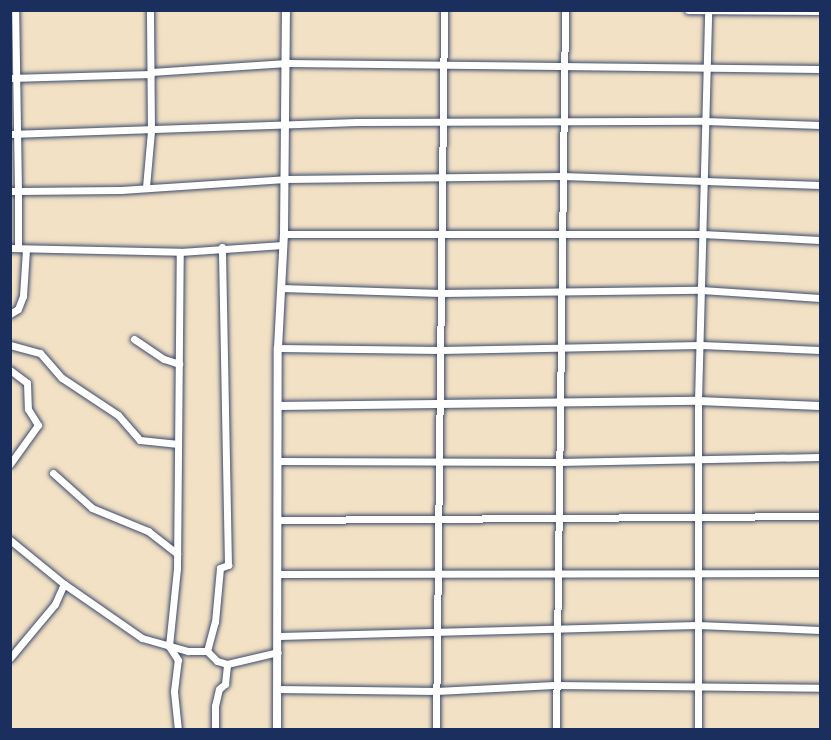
<!DOCTYPE html>
<style>
body{margin:0}
#map{position:relative;width:831px;height:740px;overflow:hidden;background:#f2e1c4;font-family:Pangolin,sans-serif}
div>[style]{position:absolute}
.roads{filter:drop-shadow(0 0 2px #3b4a6d) drop-shadow(0 0 2px #3b4a6d)}
.minor>*{height:7px;margin:-3.5px;padding:0 3.5px;transform-origin:3.5px;border-radius:3.5px;background:#fff}
.tertiary>*{height:8px;margin:-4px;padding:0 4px;transform-origin:4px;border-radius:4px;background:#fff}
span{translate:-50% -50%;white-space:nowrap;text-align:center;line-height:1.15;-webkit-text-stroke:5px #fcf5e5;paint-order:stroke}
.frame{position:absolute;inset:0;border:12px solid #1b2f5e;pointer-events:none}
</style>
<div id="map">
<div class="roads">
<div class="minor">
<div style="left:688px;top:10px;width:132px;rotate:0.4deg"></div>
<div style="left:151px;top:72px;width:136px;rotate:-3.8deg"></div>
<div style="left:287px;top:63px;width:533px;rotate:0.64deg"></div>
<div style="left:10px;top:78px;width:141px;rotate:-1.6deg"></div>
<div style="left:10px;top:134px;width:347px;rotate:-2deg"></div>
<div style="left:357px;top:122px;width:348px;rotate:-0.2deg"></div>
<div style="left:705px;top:121px;width:115px;rotate:2deg"></div>
<div style="left:146px;top:187px;width:56px;rotate:-84.9deg"></div>
<div style="left:151px;top:131px;width:121px;rotate:-90.5deg"></div>
<div style="left:10px;top:191px;width:8px"></div>
<div style="left:18px;top:191px;width:181px;rotate:-90.9deg"></div>
<div style="left:284px;top:234px;width:418px"></div>
<div style="left:702px;top:234px;width:118px;rotate:2.9deg"></div>
<div style="left:10px;top:248px;width:170px;rotate:1.3deg"></div>
<div style="left:180px;top:252px;width:103px;rotate:-3.9deg"></div>
<div style="left:18px;top:248px;width:57px;rotate:-90deg"></div>
<div style="left:18px;top:191px;width:103px;rotate:-0.6deg"></div>
<div style="left:121px;top:190px;width:164px;rotate:-3.8deg"></div>
<div style="left:285px;top:179px;width:277px;rotate:-0.6deg"></div>
<div style="left:562px;top:176px;width:258px;rotate:2deg"></div>
<div style="left:281px;top:288px;width:160px;rotate:1.8deg"></div>
<div style="left:441px;top:293px;width:260px;rotate:-0.7deg"></div>
<div style="left:701px;top:290px;width:119px;rotate:3.8deg"></div>
<div style="left:10px;top:314px;width:9px;rotate:-32deg"></div>
<div style="left:18px;top:309px;width:14px;rotate:-69deg"></div>
<div style="left:23px;top:296px;width:47px;rotate:-86.3deg"></div>
<div style="left:134px;top:339px;width:36px;rotate:34deg"></div>
<div style="left:164px;top:359px;width:16px;rotate:18deg"></div>
<div style="left:10px;top:345px;width:31px;rotate:15deg"></div>
<div style="left:40px;top:353px;width:33px;rotate:49deg"></div>
<div style="left:62px;top:378px;width:67px;rotate:33.5deg"></div>
<div style="left:118px;top:415px;width:33px;rotate:49deg"></div>
<div style="left:140px;top:440px;width:36px;rotate:6deg"></div>
<div style="left:278px;top:348px;width:162px;rotate:0.7deg"></div>
<div style="left:440px;top:350px;width:261px;rotate:-1.1deg"></div>
<div style="left:701px;top:345px;width:119px;rotate:2.4deg"></div>
<div style="left:10px;top:370px;width:21px;rotate:37deg"></div>
<div style="left:27px;top:383px;width:26px;rotate:88deg"></div>
<div style="left:28px;top:409px;width:19px;rotate:58deg"></div>
<div style="left:38px;top:425px;width:48px;rotate:125.7deg"></div>
<div style="left:279px;top:461px;width:279px;rotate:0.2deg"></div>
<div style="left:558px;top:462px;width:262px;rotate:-1.1deg"></div>
<div style="left:53px;top:473px;width:52px;rotate:41.9deg"></div>
<div style="left:92px;top:508px;width:61px;rotate:22.3deg"></div>
<div style="left:148px;top:531px;width:37px;rotate:38deg"></div>
<div style="left:279px;top:520px;width:541px;rotate:-0.42deg"></div>
<div style="left:10px;top:540px;width:70px;rotate:39.2deg"></div>
<div style="left:64px;top:584px;width:95px;rotate:34.7deg"></div>
<div style="left:142px;top:638px;width:48px;rotate:15.8deg"></div>
<div style="left:188px;top:651px;width:19px"></div>
<div style="left:207px;top:651px;width:14px;rotate:45deg"></div>
<div style="left:217px;top:661px;width:10px;rotate:17deg"></div>
<div style="left:227px;top:664px;width:52px;rotate:-13.2deg"></div>
<div style="left:279px;top:574px;width:541px;rotate:-0.11deg"></div>
<div style="left:279px;top:636px;width:418px;rotate:-1.5deg"></div>
<div style="left:697px;top:625px;width:123px;rotate:2.3deg"></div>
<div style="left:207px;top:651px;width:30px;rotate:-75deg"></div>
<div style="left:215px;top:622px;width:54px;rotate:-84.7deg"></div>
<div style="left:220px;top:568px;width:9px;rotate:-21deg"></div>
<div style="left:228px;top:565px;width:318px;rotate:-91.1deg"></div>
<div style="left:10px;top:658px;width:70px;rotate:-50.2deg"></div>
<div style="left:55px;top:604px;width:22px;rotate:-66deg"></div>
<div style="left:277px;top:689px;width:159px;rotate:0.7deg"></div>
<div style="left:436px;top:691px;width:118px;rotate:-2.9deg"></div>
<div style="left:554px;top:685px;width:266px;rotate:0.6deg"></div>
<div style="left:178px;top:730px;width:39px;rotate:-96deg"></div>
<div style="left:174px;top:691px;width:31px;rotate:-83deg"></div>
<div style="left:178px;top:660px;width:17px;rotate:-123deg"></div>
<div style="left:169px;top:646px;width:77px;rotate:-84.1deg"></div>
<div style="left:177px;top:569px;width:317px;rotate:-89.5deg"></div>
<div style="left:215px;top:730px;width:24px;rotate:-90deg"></div>
<div style="left:215px;top:706px;width:17px;rotate:-77deg"></div>
<div style="left:219px;top:689px;width:8px;rotate:-40deg"></div>
<div style="left:225px;top:684px;width:20px;rotate:-84deg"></div>
<div style="left:436px;top:730px;width:720px;rotate:-89.36deg"></div>
<div style="left:556px;top:730px;width:720px;rotate:-89.28deg"></div>
<div style="left:698px;top:730px;width:329px;rotate:-90deg"></div>
<div style="left:698px;top:401px;width:391px;rotate:-88.5deg"></div>
</div>
<div class="tertiary">
<div style="left:278px;top:406px;width:420px;rotate:-0.7deg"></div>
<div style="left:698px;top:401px;width:122px;rotate:2.3deg"></div>
<div style="left:277px;top:730px;width:382px;rotate:-89.9deg"></div>
<div style="left:278px;top:348px;width:114px;rotate:-87deg"></div>
<div style="left:284px;top:234px;width:224px;rotate:-89.5deg"></div>
</div>
</div>
<div class="frame"></div>
</div>
